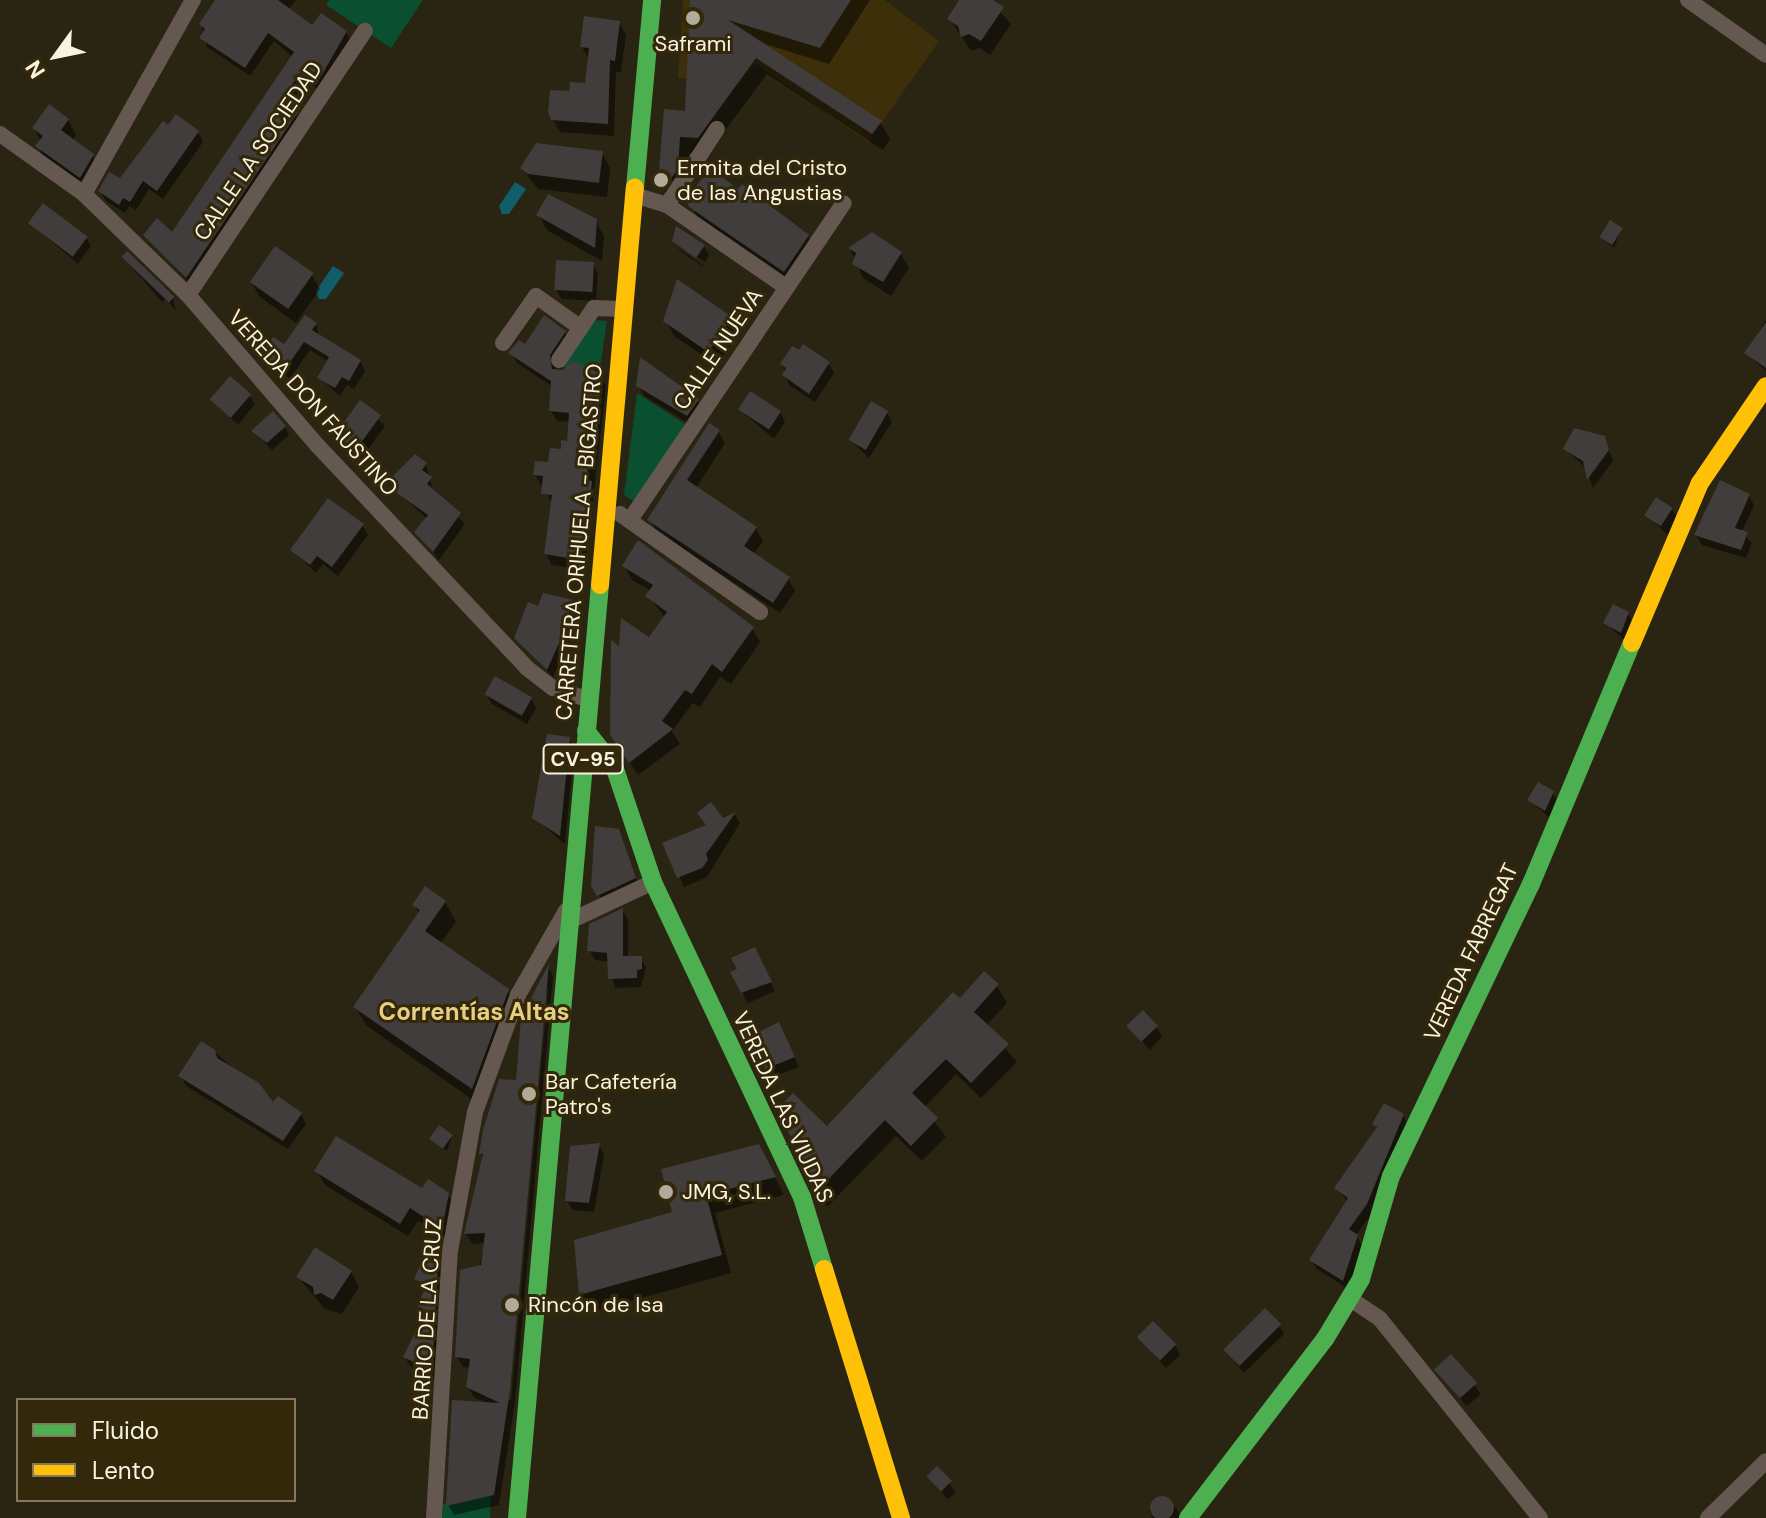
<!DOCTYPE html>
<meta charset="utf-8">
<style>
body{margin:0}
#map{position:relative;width:1766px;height:1518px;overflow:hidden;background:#2a2413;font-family:"DM Sans",sans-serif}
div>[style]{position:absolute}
.built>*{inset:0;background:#3c2f0a}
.green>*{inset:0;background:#0a4f2f}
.water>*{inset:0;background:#115e6a}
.shadow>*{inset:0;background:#0007;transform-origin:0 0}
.building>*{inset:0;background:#413d3c;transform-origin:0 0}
.round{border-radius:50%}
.street>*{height:16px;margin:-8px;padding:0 8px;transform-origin:8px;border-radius:8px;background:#645851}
.fast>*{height:18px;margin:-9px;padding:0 9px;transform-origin:9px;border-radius:9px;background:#4caf50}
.slow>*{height:18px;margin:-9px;padding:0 9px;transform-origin:9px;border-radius:9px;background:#ffc107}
.dots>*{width:22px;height:22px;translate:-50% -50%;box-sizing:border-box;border:4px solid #33280a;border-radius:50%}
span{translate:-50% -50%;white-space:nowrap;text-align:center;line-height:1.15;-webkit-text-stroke:6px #33280a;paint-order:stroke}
.shield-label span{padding:2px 6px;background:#33280a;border:2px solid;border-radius:6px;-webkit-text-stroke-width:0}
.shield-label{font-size:20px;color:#faf3e2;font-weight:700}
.poi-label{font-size:22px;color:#faf3e2}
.left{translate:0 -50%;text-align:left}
.street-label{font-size:22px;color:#faf3e2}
.neighbourhood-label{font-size:24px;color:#e8ce82;font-weight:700}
.legend{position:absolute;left:16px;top:1398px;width:280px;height:104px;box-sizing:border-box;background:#33280a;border:2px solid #837960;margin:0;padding:10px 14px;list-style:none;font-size:24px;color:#faf3e2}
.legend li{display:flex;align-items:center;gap:16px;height:40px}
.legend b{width:40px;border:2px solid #837960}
.north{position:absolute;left:16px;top:16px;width:80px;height:80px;-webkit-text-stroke:6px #33280a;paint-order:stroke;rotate:237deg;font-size:22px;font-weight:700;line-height:32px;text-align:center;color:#faf3e2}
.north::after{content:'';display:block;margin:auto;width:28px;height:36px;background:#faf3e2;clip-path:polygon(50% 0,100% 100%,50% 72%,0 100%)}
</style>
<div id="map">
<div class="built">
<div style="clip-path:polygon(683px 0,885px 0,939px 41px,868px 142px,754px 63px,739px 84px,678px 78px)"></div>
</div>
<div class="green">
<div style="clip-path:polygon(329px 0,423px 0,391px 48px,326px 5px)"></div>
<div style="clip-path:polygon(591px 320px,607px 321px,600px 369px,562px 367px)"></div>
<div style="clip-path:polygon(637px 393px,685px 424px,636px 503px,624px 495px)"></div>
<div style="clip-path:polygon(491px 1491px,490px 1518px,442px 1518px,443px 1504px)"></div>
</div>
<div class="water">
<div style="clip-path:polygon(515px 182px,526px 189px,509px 214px,502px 214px,499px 206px)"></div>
<div style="clip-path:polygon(333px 266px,344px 273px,326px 299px,319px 299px,316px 291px)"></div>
</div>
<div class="shadow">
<div style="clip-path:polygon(217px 0,296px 0,288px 10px,313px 28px,346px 32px,351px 42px,322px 92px,306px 81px,287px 107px,302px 122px,192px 286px,145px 235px,172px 235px,293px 57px,274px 41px,250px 76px,207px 47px,201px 24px)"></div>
<div style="clip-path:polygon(693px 0,870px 0,829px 64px,762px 43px,880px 122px,890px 139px,883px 150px,767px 74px,707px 155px,689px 153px,687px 186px,670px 200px,660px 183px,687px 113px)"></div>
<div style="clip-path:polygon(962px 0,989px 0,1011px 24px,990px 55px,979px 48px,971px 51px,950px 19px)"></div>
<div style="clip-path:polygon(619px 23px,626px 35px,621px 72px,616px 72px,614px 136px,560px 132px,553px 120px,571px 93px,586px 85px,589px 59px,582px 47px)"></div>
<div style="clip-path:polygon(68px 120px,76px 135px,72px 141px,92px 156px,101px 171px,89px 191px,46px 161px,38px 146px,41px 141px,34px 128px)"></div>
<div style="clip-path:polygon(198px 132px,203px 142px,163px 199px,149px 189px,136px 210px,129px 206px,125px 213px,106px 201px,100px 191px)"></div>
<div style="clip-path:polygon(602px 153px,610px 168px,607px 197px,538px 189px,522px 168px)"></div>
<div style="clip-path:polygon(691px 206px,808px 236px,813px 246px,790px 280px,697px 216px)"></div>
<div style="clip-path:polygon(539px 215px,595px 220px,604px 236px,602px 261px,547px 230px)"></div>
<div style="clip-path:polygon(30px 223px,87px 239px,91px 246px,78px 264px)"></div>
<div style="clip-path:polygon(1621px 230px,1614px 248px,1601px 237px)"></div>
<div style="clip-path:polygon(674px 241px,704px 246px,709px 255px,705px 262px)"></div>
<div style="clip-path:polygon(678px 248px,703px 265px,702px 266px,680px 251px)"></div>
<div style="clip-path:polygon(850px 249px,900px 253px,909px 268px,891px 296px,863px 278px)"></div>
<div style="clip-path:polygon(123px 257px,173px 298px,176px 311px,166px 299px,162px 302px)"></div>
<div style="clip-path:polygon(593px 264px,598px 274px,596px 301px,562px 299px,556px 290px)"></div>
<div style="clip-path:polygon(311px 274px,320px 289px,296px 323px,260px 297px,251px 282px)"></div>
<div style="clip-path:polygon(730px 319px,739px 334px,717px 365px,674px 336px,666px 320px)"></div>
<div style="clip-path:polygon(1766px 320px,1766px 371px,1746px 353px)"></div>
<div style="clip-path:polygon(316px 324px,319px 336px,360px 361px,365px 371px,354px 389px,347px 385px,340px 396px,319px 378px,329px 362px,310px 350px,290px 379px,263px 354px,284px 347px)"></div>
<div style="clip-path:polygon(564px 332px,570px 342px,555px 371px,600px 375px,606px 386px,585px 570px,552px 565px,546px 554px,553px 504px,535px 475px,569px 443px,570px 422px,557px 421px,551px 411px,553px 387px,517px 363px,511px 353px)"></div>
<div style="clip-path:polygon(782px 364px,829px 364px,834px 373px,815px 402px,789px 385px)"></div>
<div style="clip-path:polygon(639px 386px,697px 400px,703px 409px,692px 425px,644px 396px)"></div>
<div style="clip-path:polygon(249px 395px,255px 404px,238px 425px,213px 400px)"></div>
<div style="clip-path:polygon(361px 403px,385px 426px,362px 458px,337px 435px)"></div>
<div style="clip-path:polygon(740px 410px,780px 412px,785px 422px,774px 439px)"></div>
<div style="clip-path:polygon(887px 413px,892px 422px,869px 458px,849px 439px)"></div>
<div style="clip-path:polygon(285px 427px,289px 435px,272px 450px,254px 432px)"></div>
<div style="clip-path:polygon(718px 431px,725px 443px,696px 488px,756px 529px,763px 541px,753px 555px,788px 579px,795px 591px,780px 613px,657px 532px,650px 520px)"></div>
<div style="clip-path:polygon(1604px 438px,1613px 461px,1593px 488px,1586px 468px,1565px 449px)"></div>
<div style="clip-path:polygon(426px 464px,433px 491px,465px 524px,439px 560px,417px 532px,427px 519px,398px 492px)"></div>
<div style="clip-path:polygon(1749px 496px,1754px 505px,1742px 532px,1752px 543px,1746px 558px,1702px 545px,1696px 535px)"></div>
<div style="clip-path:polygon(1672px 509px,1677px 519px,1668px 535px,1646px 515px)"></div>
<div style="clip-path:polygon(362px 525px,368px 535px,338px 576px,323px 564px,316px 573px,292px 550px)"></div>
<div style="clip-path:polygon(624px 566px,752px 628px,760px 642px,731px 684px,720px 677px,700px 707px,693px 703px,672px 731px,680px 744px,638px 775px,621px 749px,620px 649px,649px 640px,665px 617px,648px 596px,651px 591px,632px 580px)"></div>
<div style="clip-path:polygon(576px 603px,582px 612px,553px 677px,516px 638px,539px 609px)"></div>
<div style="clip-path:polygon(1628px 614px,1633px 624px,1626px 641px,1605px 623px)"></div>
<div style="clip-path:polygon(486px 694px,531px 698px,536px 708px,527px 724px,492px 704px)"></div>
<div style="clip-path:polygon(569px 739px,574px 748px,565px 844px,534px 818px)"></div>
<div style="clip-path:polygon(1552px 792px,1558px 802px,1551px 819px,1529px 800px)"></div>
<div style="clip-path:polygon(735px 815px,740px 823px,707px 877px,684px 887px,665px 844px)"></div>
<div style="clip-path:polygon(618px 831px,640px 888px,605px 904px,593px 886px)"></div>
<div style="clip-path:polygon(445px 902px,456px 922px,440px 944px,507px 990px,519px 1010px,483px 1107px,367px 1026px,355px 1007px,420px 914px,414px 905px)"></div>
<div style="clip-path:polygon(623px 911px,628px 920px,628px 958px,640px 958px,646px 967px,641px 987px,615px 988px,609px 962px,595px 960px,590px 951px)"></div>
<div style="left:760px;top:959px;width:35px;height:30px;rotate:65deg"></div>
<div style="clip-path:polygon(evenodd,549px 968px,553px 976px,515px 1402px,499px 1505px,454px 1515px,448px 1505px,489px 1404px,474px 1397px,468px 1387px,471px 1368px,463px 1367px,457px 1357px,485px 1243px,472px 1244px,466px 1234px,484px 1159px,481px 1154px,518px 1083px,523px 1018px,549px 968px,548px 989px,511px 1400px,507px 1400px,544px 994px,548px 989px)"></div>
<div style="clip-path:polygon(997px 986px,1007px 1003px,986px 1026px,1017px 1062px,981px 1098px,956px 1074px,924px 1108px,946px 1137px,922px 1161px,896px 1136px,827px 1207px,791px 1133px,827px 1129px,960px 1001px)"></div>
<div style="clip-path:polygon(1130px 1027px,1156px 1027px,1162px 1036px,1150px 1050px)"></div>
<div style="clip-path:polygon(783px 1034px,799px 1067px,772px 1077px,766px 1068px)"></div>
<div style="clip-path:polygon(214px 1051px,274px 1105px,301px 1114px,306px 1124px,288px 1149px,186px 1086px,181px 1076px)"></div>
<div style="clip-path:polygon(1403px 1115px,1408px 1125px,1372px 1214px,1356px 1235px,1362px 1246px,1348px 1289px,1317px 1269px,1311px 1260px,1348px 1202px,1337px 1188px,1378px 1130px,1374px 1124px)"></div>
<div style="clip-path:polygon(452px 1136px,447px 1151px,432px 1139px)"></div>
<div style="clip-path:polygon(599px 1145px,604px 1155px,594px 1212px,572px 1210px,567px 1200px)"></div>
<div style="clip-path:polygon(769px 1165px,784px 1195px,715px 1213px,731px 1273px,591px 1312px,581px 1294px,675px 1214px,664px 1170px)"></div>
<div style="clip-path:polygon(317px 1171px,448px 1195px,456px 1209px,450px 1240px,418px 1221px,408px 1236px,325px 1185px)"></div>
<div style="clip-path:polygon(437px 1263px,443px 1273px,436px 1379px,410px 1366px,405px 1357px,425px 1316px,419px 1306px,426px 1291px,416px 1279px)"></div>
<div style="clip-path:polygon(351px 1272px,359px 1287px,342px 1314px,325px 1309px,298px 1277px)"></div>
<div style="clip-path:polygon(1279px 1325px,1284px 1334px,1244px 1373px,1226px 1351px)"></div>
<div style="clip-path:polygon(1139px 1338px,1175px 1345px,1180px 1355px,1166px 1368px)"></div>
<div style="left:1451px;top:1357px;width:48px;height:19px;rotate:51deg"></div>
<div style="left:937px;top:1468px;width:31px;height:11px;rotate:52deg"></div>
<div style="clip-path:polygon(1162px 1496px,1176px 1508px,1181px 1518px,1153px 1518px,1149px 1510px)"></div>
</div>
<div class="building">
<div style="clip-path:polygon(215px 0,278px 0,312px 25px,321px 13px,347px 31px,316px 85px,300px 73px,281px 100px,298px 112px,186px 278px,143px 235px,157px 218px,172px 232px,294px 52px,268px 33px,245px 68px,224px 54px,199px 38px,205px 29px,199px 24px)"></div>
<div style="clip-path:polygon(690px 0,851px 0,820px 48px,728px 20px,882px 121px,872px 134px,756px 58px,698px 138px,680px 137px,678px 168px,668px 184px,658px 183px,664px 109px,685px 111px)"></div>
<div style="clip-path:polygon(959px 0,993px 0,1004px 7px,981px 41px,969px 34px,961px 37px,958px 26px,947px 19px)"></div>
<div style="clip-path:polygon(584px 16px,620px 21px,615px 61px,610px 60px,608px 124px,551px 120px,548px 112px,550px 90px,569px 91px,570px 82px,585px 83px,589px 48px,580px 47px)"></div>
<div style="clip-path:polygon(49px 104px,69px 119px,61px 130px,94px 154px,80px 178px,35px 146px,43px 136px,32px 128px)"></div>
<div style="clip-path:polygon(176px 114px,199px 131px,157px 191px,143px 181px,130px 202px,123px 198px,119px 205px,98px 191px,109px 172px,120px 178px,163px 121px,168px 125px)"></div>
<div style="clip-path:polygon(536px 143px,603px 151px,599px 183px,528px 174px,520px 168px)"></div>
<div style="clip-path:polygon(710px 168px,738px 189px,742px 184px,809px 235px,784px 272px,689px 207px,686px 200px)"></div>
<div style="clip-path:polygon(548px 194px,597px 219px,595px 248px,536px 215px)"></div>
<div style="left:43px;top:203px;width:56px;height:25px;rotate:37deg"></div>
<div style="left:1610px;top:220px;width:15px;height:20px;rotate:32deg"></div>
<div style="clip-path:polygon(676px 226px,705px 245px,696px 258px,672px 241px)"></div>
<div style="clip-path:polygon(872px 232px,902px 252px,883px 282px,852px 264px,856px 253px,848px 248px)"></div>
<div style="left:275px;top:246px;width:47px;height:44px;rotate:35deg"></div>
<div style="left:127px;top:251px;width:66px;height:8px;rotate:44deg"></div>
<div style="left:556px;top:260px;width:38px;height:30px;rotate:3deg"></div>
<div style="clip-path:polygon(677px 279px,732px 317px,708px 352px,663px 321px)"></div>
<div style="clip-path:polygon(305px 315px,317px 323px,312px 330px,361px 360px,349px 381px,342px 377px,335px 388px,317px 378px,329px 357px,304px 342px,284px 371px,261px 354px,273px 337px,284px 344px)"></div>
<div style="clip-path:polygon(544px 315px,566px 331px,550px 355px,552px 369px,563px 370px,572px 361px,601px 374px,596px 449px,589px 448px,587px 480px,592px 481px,588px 521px,580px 560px,544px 554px,552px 495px,541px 494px,543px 476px,533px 475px,535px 461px,548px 462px,550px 448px,561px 449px,561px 440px,567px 441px,569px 413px,549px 411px,551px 381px,508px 353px,519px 340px,525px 344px)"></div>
<div style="clip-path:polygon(1766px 322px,1766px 368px,1744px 353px)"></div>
<div style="clip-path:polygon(803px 344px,830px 362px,809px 394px,782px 375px,786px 368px,780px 364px,792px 346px,799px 350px)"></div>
<div style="clip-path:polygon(640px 357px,699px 399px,687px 416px,636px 386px)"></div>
<div style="left:230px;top:376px;width:28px;height:31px;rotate:41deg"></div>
<div style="left:750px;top:391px;width:37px;height:22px;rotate:33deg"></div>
<div style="left:360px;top:400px;width:26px;height:43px;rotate:36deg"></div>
<div style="left:871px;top:401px;width:20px;height:45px;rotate:30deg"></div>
<div style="clip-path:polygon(273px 411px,286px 426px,267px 443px,251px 431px)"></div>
<div style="clip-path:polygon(709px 423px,720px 430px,687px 480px,757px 527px,744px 546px,790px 577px,773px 603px,647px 520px)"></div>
<div style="clip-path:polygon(1574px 428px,1605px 436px,1609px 450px,1587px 480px,1583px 461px,1563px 449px)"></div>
<div style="clip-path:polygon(415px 454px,427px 463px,422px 470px,432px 477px,427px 484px,461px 513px,433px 552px,414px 532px,428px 515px,397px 493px,390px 479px)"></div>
<div style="clip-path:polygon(1720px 480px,1750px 494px,1735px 528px,1748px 532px,1741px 550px,1694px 535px)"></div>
<div style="left:1656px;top:497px;width:20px;height:22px;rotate:33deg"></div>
<div style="clip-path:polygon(328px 498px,364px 524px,332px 567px,317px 556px,310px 565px,290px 550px)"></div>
<div style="clip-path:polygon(638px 540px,754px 627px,722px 672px,712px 664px,692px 694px,685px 690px,662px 721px,673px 729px,629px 763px,610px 735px,611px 640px,619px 646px,621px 618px,649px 637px,667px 612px,645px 596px,653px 585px,622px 566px)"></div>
<div style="clip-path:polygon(543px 593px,578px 601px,547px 670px,514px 638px,528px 602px,538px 606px)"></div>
<div style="clip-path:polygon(1613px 604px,1629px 612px,1621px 633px,1603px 623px)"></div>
<div style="left:495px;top:676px;width:43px;height:21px;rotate:30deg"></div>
<div style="clip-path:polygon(547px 734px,570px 737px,560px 836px,532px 818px)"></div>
<div style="clip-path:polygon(1538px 782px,1554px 791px,1545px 811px,1527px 800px)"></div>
<div style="clip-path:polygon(711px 802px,723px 818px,736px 812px,706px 854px,708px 860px,702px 868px,677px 878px,662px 843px,706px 825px,697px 813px)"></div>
<div style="clip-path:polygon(595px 826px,619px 829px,636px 878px,597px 896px,591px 886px)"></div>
<div style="clip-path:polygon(425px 886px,446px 901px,425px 931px,509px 989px,472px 1089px,353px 1007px,420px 910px,412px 905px)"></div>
<div style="clip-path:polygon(623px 908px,623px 956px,642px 956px,642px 969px,637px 970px,637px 978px,608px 979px,607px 953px,587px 951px,589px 924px)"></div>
<div style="clip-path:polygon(755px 947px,772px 982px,741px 993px,730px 972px,737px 969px,731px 958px)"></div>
<div style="clip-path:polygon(549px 964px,510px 1390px,494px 1495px,446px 1506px,452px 1400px,500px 1403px,466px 1387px,470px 1359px,455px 1357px,460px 1270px,481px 1265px,485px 1233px,464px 1234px,483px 1154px,479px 1154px,483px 1130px,499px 1079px,516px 1080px,521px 1017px)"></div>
<div style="clip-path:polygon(984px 971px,999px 984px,974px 1012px,1009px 1044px,971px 1083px,946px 1059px,912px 1093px,938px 1118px,911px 1146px,885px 1120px,816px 1192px,798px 1154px,804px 1148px,788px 1133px,789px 1126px,777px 1109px,793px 1093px,827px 1126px,953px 992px,960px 998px)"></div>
<div style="left:1143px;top:1010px;width:22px;height:23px;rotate:47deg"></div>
<div style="clip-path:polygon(779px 1022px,795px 1057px,765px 1069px,754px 1047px,760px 1044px,755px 1034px)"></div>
<div style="clip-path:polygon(201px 1041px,215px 1050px,217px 1058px,259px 1083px,273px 1102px,278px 1096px,302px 1113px,283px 1141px,178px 1076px)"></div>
<div style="clip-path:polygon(1384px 1103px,1404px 1114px,1367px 1204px,1349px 1229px,1358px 1235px,1343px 1281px,1309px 1260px,1348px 1198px,1334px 1188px,1377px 1127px,1372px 1124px)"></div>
<div style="left:439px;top:1125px;width:17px;height:17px;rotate:36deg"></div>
<div style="clip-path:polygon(336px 1136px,422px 1188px,428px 1179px,449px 1193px,442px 1229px,410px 1208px,400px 1224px,314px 1171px)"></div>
<div style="clip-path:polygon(600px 1143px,589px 1203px,565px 1201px,570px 1146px)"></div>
<div style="clip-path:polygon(759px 1144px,776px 1177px,706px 1195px,722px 1255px,579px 1295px,574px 1240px,672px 1212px,661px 1169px)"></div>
<div style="clip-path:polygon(315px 1247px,352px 1271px,333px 1300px,321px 1293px,314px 1295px,313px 1287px,296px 1277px)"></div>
<div style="clip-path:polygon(425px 1255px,438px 1262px,432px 1371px,403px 1357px,426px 1310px,417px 1306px,427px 1285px,414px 1279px)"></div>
<div style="left:1265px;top:1308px;width:23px;height:59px;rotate:45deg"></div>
<div style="left:1153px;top:1321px;width:33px;height:23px;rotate:45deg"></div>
<div style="left:1451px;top:1354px;width:39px;height:23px;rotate:48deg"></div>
<div style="left:937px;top:1466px;width:21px;height:15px;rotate:45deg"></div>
<div class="round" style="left:1150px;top:1496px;width:24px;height:24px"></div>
</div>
<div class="street">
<div style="left:1688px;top:0;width:95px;rotate:35.2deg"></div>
<div style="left:0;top:134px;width:103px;rotate:35.5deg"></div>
<div style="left:84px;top:194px;width:145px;rotate:44.2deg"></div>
<div style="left:188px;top:295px;width:198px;rotate:49.3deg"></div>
<div style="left:317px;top:445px;width:306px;rotate:46.7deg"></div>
<div style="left:527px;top:668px;width:33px;rotate:38deg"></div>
<div style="left:553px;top:688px;width:39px;rotate:18deg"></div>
<div style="left:84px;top:194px;width:223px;rotate:-60.7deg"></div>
<div style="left:634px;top:195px;width:34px;rotate:17deg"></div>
<div style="left:667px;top:205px;width:145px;rotate:34.6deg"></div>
<div style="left:667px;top:205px;width:91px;rotate:-56.7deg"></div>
<div style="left:188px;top:295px;width:318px;rotate:-56.2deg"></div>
<div style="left:503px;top:343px;width:57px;rotate:-54.9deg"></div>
<div style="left:536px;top:296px;width:55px;rotate:35.4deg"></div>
<div style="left:559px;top:360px;width:63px;rotate:-56.1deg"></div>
<div style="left:594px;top:308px;width:30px;rotate:2deg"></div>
<div style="left:620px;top:514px;width:171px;rotate:35deg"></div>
<div style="left:630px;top:520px;width:382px;rotate:-56deg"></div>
<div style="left:568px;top:922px;width:94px;rotate:-25.2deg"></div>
<div style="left:1349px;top:1298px;width:37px;rotate:34deg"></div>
<div style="left:1380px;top:1319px;width:255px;rotate:51.2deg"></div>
<div style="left:434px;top:1518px;width:267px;rotate:-86.6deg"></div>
<div style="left:450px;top:1251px;width:141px;rotate:-79.8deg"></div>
<div style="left:475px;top:1112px;width:125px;rotate:-69.8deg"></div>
<div style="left:518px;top:995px;width:97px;rotate:-60.3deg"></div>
<div style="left:1708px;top:1518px;width:81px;rotate:-44.5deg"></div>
</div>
<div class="fast">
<div style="left:635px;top:188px;width:189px;rotate:-84.8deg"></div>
<div style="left:586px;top:731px;width:45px;rotate:51.3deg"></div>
<div style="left:614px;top:766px;width:122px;rotate:71.4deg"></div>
<div style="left:653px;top:882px;width:348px;rotate:64.7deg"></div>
<div style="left:802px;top:1197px;width:75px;rotate:73deg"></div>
<div style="left:517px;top:1518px;width:937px;rotate:-84.92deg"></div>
<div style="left:1188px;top:1518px;width:225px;rotate:-52.6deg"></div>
<div style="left:1325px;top:1339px;width:70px;rotate:-59deg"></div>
<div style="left:1361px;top:1279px;width:107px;rotate:-73.8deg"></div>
<div style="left:1391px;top:1176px;width:324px;rotate:-64.4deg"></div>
<div style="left:1531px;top:884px;width:261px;rotate:-67.3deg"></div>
</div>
<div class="slow">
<div style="left:600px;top:585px;width:399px;rotate:-85deg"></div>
<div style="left:1632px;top:643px;width:174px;rotate:-67deg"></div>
<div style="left:1700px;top:483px;width:117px;rotate:-55.8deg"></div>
<div style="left:824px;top:1269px;width:261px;rotate:72.8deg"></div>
</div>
<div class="dots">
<div style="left:693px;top:18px;background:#b1ab9a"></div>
<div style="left:661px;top:180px;background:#b1ab9a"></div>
<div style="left:529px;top:1094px;background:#b1ab9a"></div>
<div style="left:666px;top:1192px;background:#b1ab9a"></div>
<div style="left:512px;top:1305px;background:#b1ab9a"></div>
</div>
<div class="shield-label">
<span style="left:583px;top:759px">CV-95</span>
</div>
<div class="poi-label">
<span style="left:693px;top:44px">Saframi</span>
<span class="left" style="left:677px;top:180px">Ermita del Cristo<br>de las Angustias</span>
<span class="left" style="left:545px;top:1094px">Bar Cafetería<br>Patro's</span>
<span class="left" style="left:682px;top:1192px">JMG, S.L.</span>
<span class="left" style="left:528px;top:1305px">Rincón de Isa</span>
</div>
<div class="street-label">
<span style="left:258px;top:151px;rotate:-56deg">CALLE LA SOCIEDAD</span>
<span style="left:718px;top:349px;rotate:-56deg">CALLE NUEVA</span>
<span style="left:313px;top:403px;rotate:48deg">VEREDA DON FAUSTINO</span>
<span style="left:579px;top:542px;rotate:-85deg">CARRETERA ORIHUELA - BIGASTRO</span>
<span style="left:1471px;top:952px;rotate:-65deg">VEREDA FABREGAT</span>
<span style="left:783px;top:1107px;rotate:65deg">VEREDA LAS VIUDAS</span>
<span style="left:427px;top:1319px;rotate:-86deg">BARRIO DE LA CRUZ</span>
</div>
<div class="neighbourhood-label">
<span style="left:474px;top:1012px">Correntías Altas</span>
</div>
<ul class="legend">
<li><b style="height:10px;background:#4caf50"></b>Fluido</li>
<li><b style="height:10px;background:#ffc107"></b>Lento</li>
</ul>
<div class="north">N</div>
</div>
